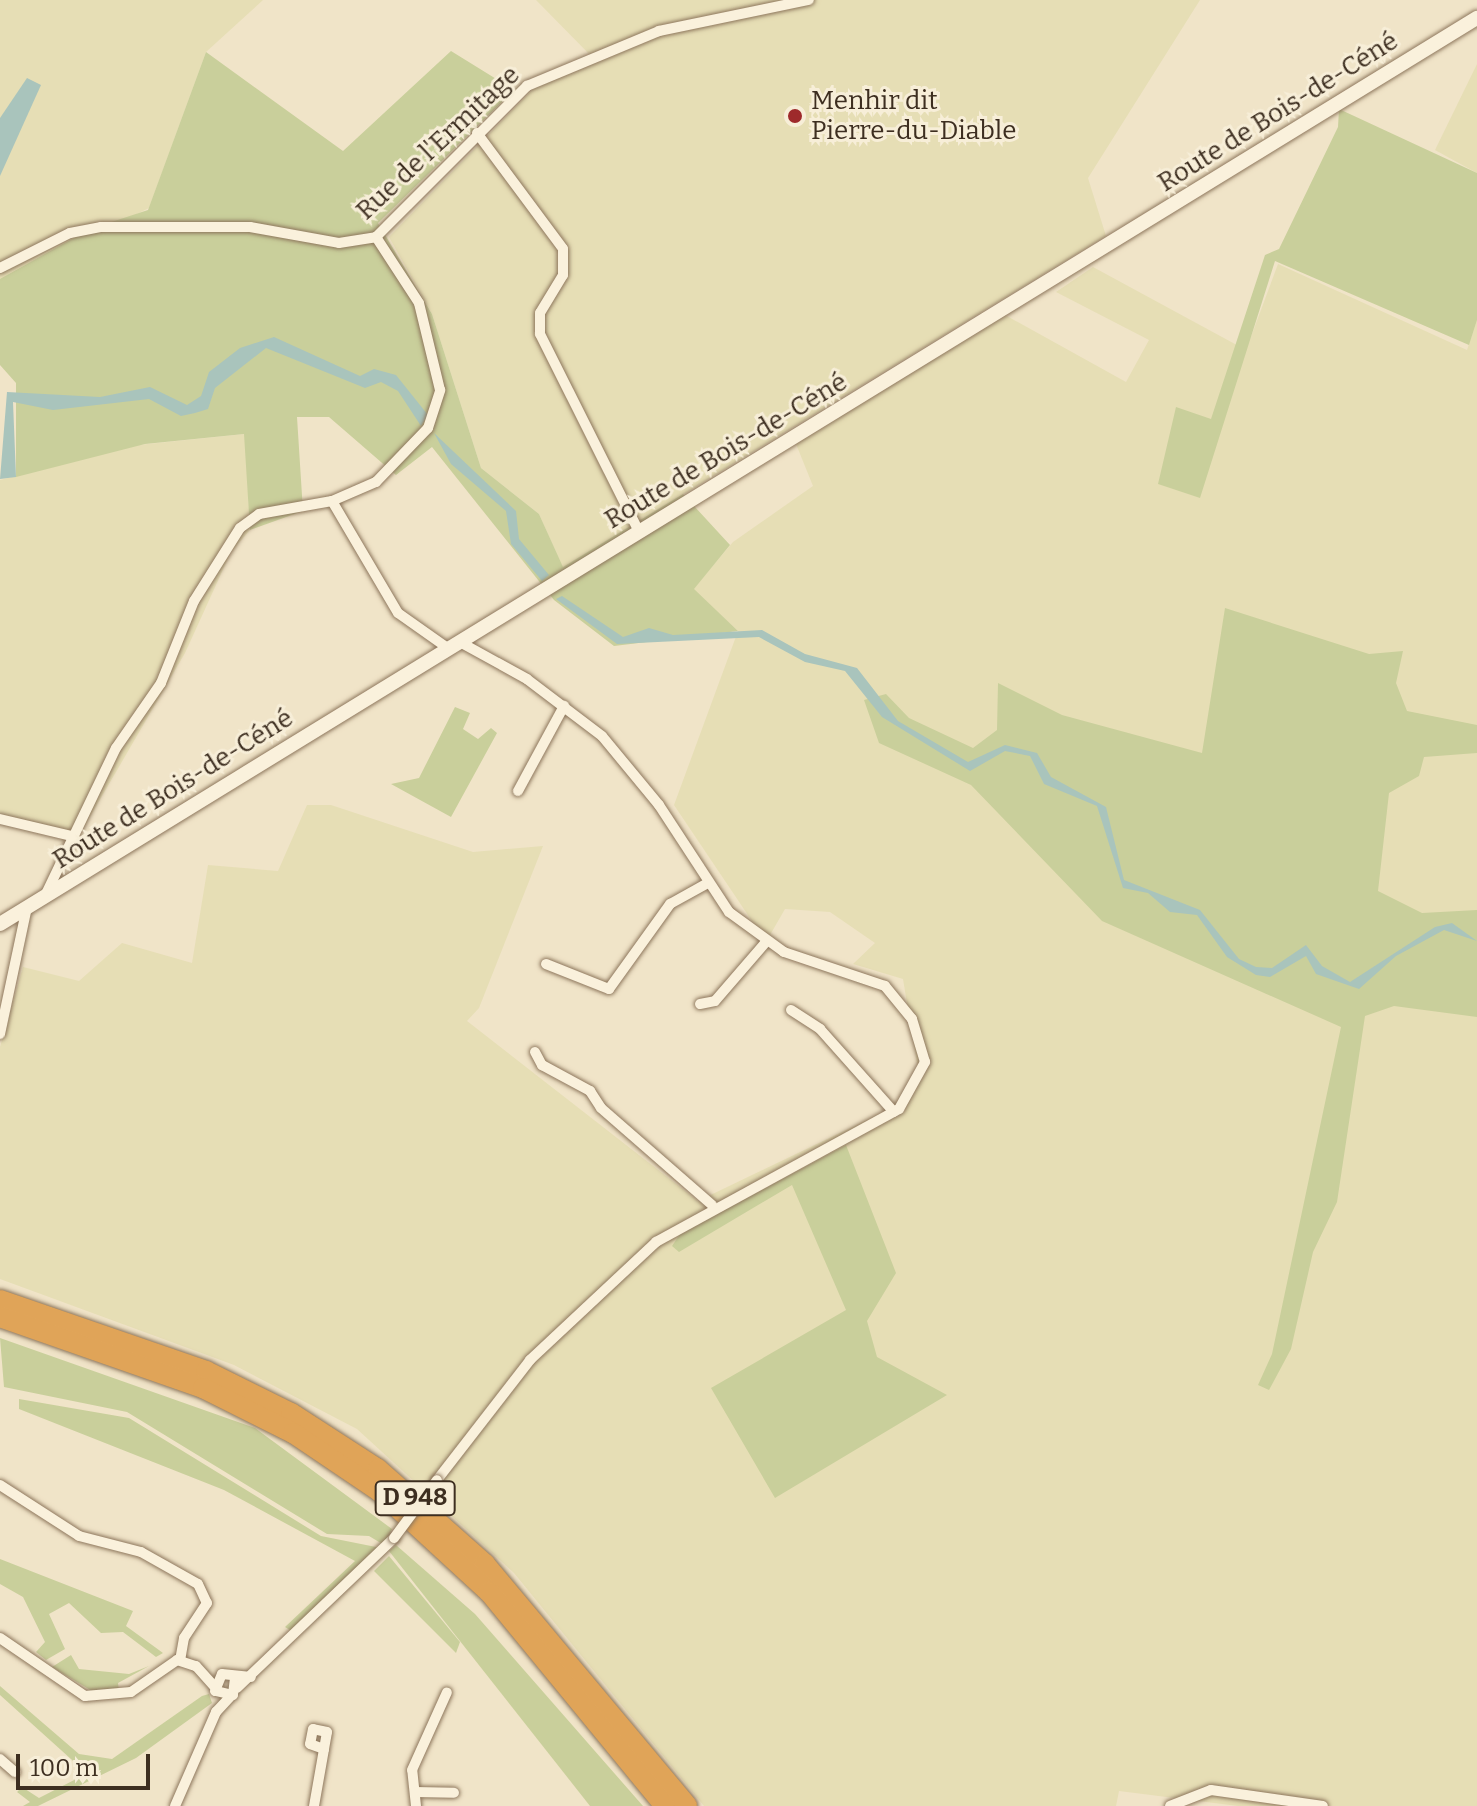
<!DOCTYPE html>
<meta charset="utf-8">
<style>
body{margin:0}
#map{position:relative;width:1477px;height:1806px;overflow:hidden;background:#f0e4c8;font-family:Bitter,serif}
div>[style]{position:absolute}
.farmland>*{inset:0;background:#e6deb5}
.green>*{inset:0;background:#c9cf9b}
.water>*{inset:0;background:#a9c4bc}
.roads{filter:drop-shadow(0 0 2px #8d765c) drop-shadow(0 0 2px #8d765c)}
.street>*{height:10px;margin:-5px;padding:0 5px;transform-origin:5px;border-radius:5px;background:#faf1dc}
.secondary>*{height:14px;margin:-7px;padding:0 7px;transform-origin:7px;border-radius:7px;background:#faf1dc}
.highway>*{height:20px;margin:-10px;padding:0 10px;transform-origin:10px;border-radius:10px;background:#e0a458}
.bridges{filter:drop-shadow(0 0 2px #8d765c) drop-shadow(0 0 2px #8d765c)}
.street-bridge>*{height:10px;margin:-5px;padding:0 5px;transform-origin:5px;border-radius:5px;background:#faf1dc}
.dots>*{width:22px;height:22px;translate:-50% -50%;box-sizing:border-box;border:4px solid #f7eed8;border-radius:50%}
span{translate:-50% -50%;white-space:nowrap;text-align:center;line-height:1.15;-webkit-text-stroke:6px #f7eed8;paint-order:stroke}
.shield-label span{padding:2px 6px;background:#f7eed8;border:2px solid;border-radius:6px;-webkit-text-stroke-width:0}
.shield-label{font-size:24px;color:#3d2e20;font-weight:700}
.poi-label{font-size:26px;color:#3d2e20}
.left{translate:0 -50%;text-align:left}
.street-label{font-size:26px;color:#3d2e20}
.scale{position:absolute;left:16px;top:1754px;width:134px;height:36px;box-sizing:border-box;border:4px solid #3d2e20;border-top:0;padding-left:10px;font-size:24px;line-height:28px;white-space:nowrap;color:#3d2e20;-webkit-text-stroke:6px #f7eed8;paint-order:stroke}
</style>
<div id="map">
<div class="farmland">
<div style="clip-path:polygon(0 0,263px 0,206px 52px,149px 208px,0 281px)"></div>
<div style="clip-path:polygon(536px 0,1200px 0,1088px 178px,1106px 236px,563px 568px,539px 514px,481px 468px,432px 314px,389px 237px,537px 85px,595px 60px)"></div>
<div style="clip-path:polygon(1477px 64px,1477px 173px,1435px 150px)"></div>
<div style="clip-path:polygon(1278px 264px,1467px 350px,1477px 320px,1477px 1806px,1238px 1806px,1119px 1791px,1116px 1806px,704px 1806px,514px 1573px,357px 1429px,234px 1365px,0 1279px,0 1047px,23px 967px,79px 981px,122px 943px,192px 963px,208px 865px,278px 871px,307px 805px,331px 805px,473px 852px,543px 846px,479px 1008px,467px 1021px,698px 1201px,894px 1107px,919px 1075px,903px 979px,853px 964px,875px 943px,830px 912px,785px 909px,766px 942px,674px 805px,738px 631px,693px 589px,733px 542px,813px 486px,796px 444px,1005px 315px,1126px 382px,1149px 340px,1056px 292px,1093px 267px,1246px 350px)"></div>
<div style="clip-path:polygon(245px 434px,250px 530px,231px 552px,185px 653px,80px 834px,0 822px,0 480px,138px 445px)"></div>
</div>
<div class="green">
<div style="clip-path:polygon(451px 51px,514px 90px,378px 223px,432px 314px,481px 468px,539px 514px,563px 567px,683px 494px,730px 545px,694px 589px,738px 631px,614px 646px,554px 600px,432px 447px,396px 475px,329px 417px,297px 417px,303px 511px,250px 530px,244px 434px,145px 444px,16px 477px,16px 383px,0 365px,0 279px,90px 229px,148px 210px,206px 52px,343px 151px)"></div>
<div style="clip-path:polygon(1339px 109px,1477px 173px,1477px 320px,1469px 345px,1275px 261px,1200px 498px,1158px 484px,1176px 407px,1211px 419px,1265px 255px,1279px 249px,1338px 127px)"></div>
<div style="clip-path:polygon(1225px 608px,1369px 654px,1403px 651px,1396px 683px,1407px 711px,1477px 725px,1477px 753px,1424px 757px,1419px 776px,1389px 793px,1378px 891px,1422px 913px,1477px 910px,1477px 1017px,1394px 1006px,1365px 1016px,1337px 1202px,1313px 1252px,1291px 1349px,1269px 1390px,1258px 1385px,1272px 1354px,1341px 1027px,1102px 921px,971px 785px,879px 743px,864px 700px,886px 694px,909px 718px,973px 748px,997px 730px,998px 683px,1062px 715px,1202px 753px)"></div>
<div style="clip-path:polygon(455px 707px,470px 713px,463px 729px,478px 739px,491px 728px,497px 733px,451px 817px,391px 784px,419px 778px)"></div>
<div style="clip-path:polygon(846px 1145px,896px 1273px,867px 1321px,877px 1357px,947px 1395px,775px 1498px,711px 1388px,846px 1310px,792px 1185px,679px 1252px,672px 1246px,680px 1234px)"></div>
<div style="clip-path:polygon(0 1338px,255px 1428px,392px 1529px,384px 1545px,369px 1536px,327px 1534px,127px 1412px,4px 1387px)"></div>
<div style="clip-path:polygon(19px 1399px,129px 1418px,321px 1536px,381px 1548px,293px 1632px,285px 1627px,355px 1561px,224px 1490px,19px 1409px)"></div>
<div style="clip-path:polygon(396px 1545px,475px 1614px,643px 1806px,590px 1806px,389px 1551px)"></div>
<div style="clip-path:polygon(389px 1556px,460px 1642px,456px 1653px,374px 1571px)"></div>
<div style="clip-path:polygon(0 1559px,133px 1611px,126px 1626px,163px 1653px,156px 1657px,123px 1632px,101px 1633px,69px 1603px,49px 1614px,65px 1649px,46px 1660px,36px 1652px,45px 1642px,23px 1597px,0 1584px)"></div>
<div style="clip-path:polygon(71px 1655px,79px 1669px,129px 1674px,149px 1666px,118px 1683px,119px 1691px,92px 1691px,52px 1667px)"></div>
<div style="clip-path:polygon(0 1686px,79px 1754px,112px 1759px,202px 1696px,209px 1694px,212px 1703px,136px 1758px,38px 1806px,23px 1806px,30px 1802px,17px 1792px,22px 1787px,39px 1798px,82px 1776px,82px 1769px,0 1695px)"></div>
</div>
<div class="water">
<div style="clip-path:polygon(27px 78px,41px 85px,0 176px,0 118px)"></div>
<div style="clip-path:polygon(274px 337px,360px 376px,374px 369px,396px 375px,428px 415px,421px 426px,398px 391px,381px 382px,365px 388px,266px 348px,215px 388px,208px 409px,195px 413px,181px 416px,149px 399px,53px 410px,13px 402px,16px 477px,0 479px,7px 392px,100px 397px,150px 387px,187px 405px,201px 396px,209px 372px,240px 348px)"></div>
<div style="clip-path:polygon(434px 433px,516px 511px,519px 539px,549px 575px,542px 581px,511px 544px,506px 511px,451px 464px)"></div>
<div style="clip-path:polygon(562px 596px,623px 637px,649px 628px,673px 635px,762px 630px,805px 654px,857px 668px,898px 721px,968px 762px,1005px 745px,1037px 753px,1051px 777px,1106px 807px,1124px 880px,1200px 910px,1239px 959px,1256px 967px,1272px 968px,1306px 945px,1322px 966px,1350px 982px,1435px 927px,1452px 923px,1477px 941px,1444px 930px,1396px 956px,1359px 989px,1316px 974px,1306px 956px,1270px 977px,1256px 975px,1227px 957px,1197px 915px,1170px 912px,1148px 893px,1123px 888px,1097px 806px,1044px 784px,1030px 756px,1005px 751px,970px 771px,882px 717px,845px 671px,805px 662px,759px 637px,617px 644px,556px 599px)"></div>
</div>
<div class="roads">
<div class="street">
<div style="left:477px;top:133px;width:144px;rotate:53.4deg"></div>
<div style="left:563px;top:249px;width:26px;rotate:90deg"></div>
<div style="left:563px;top:275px;width:44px;rotate:121.2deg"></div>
<div style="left:540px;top:313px;width:21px;rotate:90deg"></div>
<div style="left:540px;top:334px;width:221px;rotate:63.4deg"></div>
<div style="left:0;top:268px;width:78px;rotate:-26.6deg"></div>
<div style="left:70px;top:233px;width:32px;rotate:-11deg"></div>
<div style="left:101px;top:227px;width:149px"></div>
<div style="left:250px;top:227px;width:90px;rotate:10.2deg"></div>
<div style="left:339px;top:243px;width:37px;rotate:-9deg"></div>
<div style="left:376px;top:237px;width:214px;rotate:-45deg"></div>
<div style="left:527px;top:86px;width:143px;rotate:-22.6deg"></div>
<div style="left:659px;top:31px;width:153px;rotate:-11.7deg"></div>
<div style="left:332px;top:501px;width:130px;rotate:59.5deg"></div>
<div style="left:398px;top:613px;width:62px;rotate:35.2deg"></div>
<div style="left:518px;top:791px;width:97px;rotate:-61.6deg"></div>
<div style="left:0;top:819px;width:74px;rotate:13.3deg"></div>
<div style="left:45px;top:896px;width:164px;rotate:-64.4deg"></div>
<div style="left:116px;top:748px;width:79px;rotate:-55.3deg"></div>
<div style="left:161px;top:683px;width:88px;rotate:-68.1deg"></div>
<div style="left:194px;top:601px;width:86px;rotate:-57.8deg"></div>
<div style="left:240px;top:528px;width:24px;rotate:-36deg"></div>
<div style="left:259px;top:514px;width:74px;rotate:-10.1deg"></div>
<div style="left:332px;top:501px;width:48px;rotate:-23.4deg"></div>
<div style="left:376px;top:482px;width:75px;rotate:-46.1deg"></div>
<div style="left:428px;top:428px;width:40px;rotate:-72deg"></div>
<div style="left:440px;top:390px;width:89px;rotate:-103.6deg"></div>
<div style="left:419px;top:303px;width:79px;rotate:-123.1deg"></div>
<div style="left:546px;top:964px;width:68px;rotate:21.6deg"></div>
<div style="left:609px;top:989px;width:105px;rotate:-54.3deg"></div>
<div style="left:670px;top:904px;width:41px;rotate:-29.1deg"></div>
<div style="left:700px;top:1004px;width:15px;rotate:-11deg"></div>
<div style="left:715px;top:1001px;width:78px;rotate:-49.2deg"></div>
<div style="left:791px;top:1010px;width:35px;rotate:33deg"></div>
<div style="left:820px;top:1029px;width:111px;rotate:48.3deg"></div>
<div style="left:0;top:1034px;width:130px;rotate:-78deg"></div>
<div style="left:535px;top:1052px;width:15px;rotate:62deg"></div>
<div style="left:542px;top:1065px;width:55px;rotate:28.4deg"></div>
<div style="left:590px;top:1091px;width:20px;rotate:57deg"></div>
<div style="left:601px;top:1108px;width:147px;rotate:41.1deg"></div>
<div style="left:437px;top:1480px;width:152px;rotate:-52.2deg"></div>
<div style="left:530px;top:1360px;width:173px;rotate:-43.1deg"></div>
<div style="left:656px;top:1242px;width:277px;rotate:-28.7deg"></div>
<div style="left:899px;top:1109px;width:54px;rotate:-61deg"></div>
<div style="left:925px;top:1062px;width:45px;rotate:-106.8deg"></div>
<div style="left:912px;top:1019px;width:43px;rotate:-129.3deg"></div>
<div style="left:885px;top:986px;width:107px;rotate:-161.4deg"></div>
<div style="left:784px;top:952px;width:68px;rotate:-144deg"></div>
<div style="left:729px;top:912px;width:128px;rotate:-123.2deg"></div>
<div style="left:659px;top:805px;width:89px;rotate:-129.6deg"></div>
<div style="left:602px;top:736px;width:94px;rotate:-142.8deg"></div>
<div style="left:527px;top:679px;width:77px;rotate:-151.1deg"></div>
<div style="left:0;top:1485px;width:94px;rotate:32.8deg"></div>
<div style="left:79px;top:1536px;width:64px;rotate:14.5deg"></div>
<div style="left:141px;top:1552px;width:65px;rotate:29.3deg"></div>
<div style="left:198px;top:1584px;width:21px;rotate:65deg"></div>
<div style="left:207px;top:1603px;width:42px;rotate:123.3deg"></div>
<div style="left:184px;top:1638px;width:22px;rotate:100deg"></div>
<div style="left:0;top:1638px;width:103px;rotate:34.3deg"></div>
<div style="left:85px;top:1696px;width:46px;rotate:-5deg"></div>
<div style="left:131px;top:1692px;width:56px;rotate:-34.8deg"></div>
<div style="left:177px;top:1660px;width:20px;rotate:18deg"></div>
<div style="left:196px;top:1666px;width:27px;rotate:48deg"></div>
<div style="left:235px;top:1678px;width:17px;rotate:97deg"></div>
<div style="left:233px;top:1695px;width:18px;rotate:-167deg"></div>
<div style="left:215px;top:1691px;width:18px;rotate:-68deg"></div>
<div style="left:222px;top:1674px;width:29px;rotate:6deg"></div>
<div style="left:237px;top:1688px;width:217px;rotate:-43.7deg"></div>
<div style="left:0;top:1759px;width:20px;rotate:41deg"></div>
<div style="left:415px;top:1792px;width:39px;rotate:1deg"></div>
<div style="left:175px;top:1806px;width:103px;rotate:-66.4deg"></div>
<div style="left:216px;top:1712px;width:21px;rotate:-47deg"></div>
<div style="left:314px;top:1806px;width:58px;rotate:-80deg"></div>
<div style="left:324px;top:1749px;width:17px;rotate:-80deg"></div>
<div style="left:327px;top:1732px;width:14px;rotate:-168deg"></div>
<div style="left:313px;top:1729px;width:15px;rotate:101deg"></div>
<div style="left:310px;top:1744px;width:15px;rotate:20deg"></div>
<div style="left:416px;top:1806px;width:36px;rotate:-96deg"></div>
<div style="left:412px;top:1770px;width:85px;rotate:-65.8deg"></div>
<div style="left:1170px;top:1806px;width:44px;rotate:-21.3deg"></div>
<div style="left:1211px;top:1790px;width:113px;rotate:8.1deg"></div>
</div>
<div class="secondary">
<div style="left:0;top:924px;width:1733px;rotate:-31.53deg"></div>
</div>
<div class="highway">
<div style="left:0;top:1300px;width:218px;rotate:19deg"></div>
<div style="left:206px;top:1371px;width:95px;rotate:26.3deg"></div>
<div style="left:291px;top:1413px;width:103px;rotate:32.8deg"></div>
<div style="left:378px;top:1469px;width:143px;rotate:41.6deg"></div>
<div style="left:485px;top:1564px;width:315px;rotate:50.1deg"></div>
<div style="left:0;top:1317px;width:215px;rotate:19.3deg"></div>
<div style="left:203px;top:1388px;width:101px;rotate:26.6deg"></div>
<div style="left:293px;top:1433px;width:104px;rotate:34deg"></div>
<div style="left:379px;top:1491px;width:149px;rotate:42.6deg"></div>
<div style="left:489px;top:1592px;width:277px;rotate:50.6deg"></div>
</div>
</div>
<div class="bridges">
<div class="street-bridge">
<div style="left:394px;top:1538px;width:72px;rotate:-53.4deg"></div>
</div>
</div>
<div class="dots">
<div style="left:795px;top:116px;background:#9e2a2b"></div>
</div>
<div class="shield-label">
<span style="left:415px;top:1498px">D 948</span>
</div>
<div class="poi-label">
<span class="left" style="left:811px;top:116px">Menhir dit<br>Pierre-du-Diable</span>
</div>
<div class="street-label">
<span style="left:1278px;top:112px;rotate:-32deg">Route de Bois-de-Céné</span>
<span style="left:438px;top:143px;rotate:-43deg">Rue de l'Ermitage</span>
<span style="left:726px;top:451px;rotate:-31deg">Route de Bois-de-Céné</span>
<span style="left:173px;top:789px;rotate:-32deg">Route de Bois-de-Céné</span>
</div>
<div class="scale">100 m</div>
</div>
